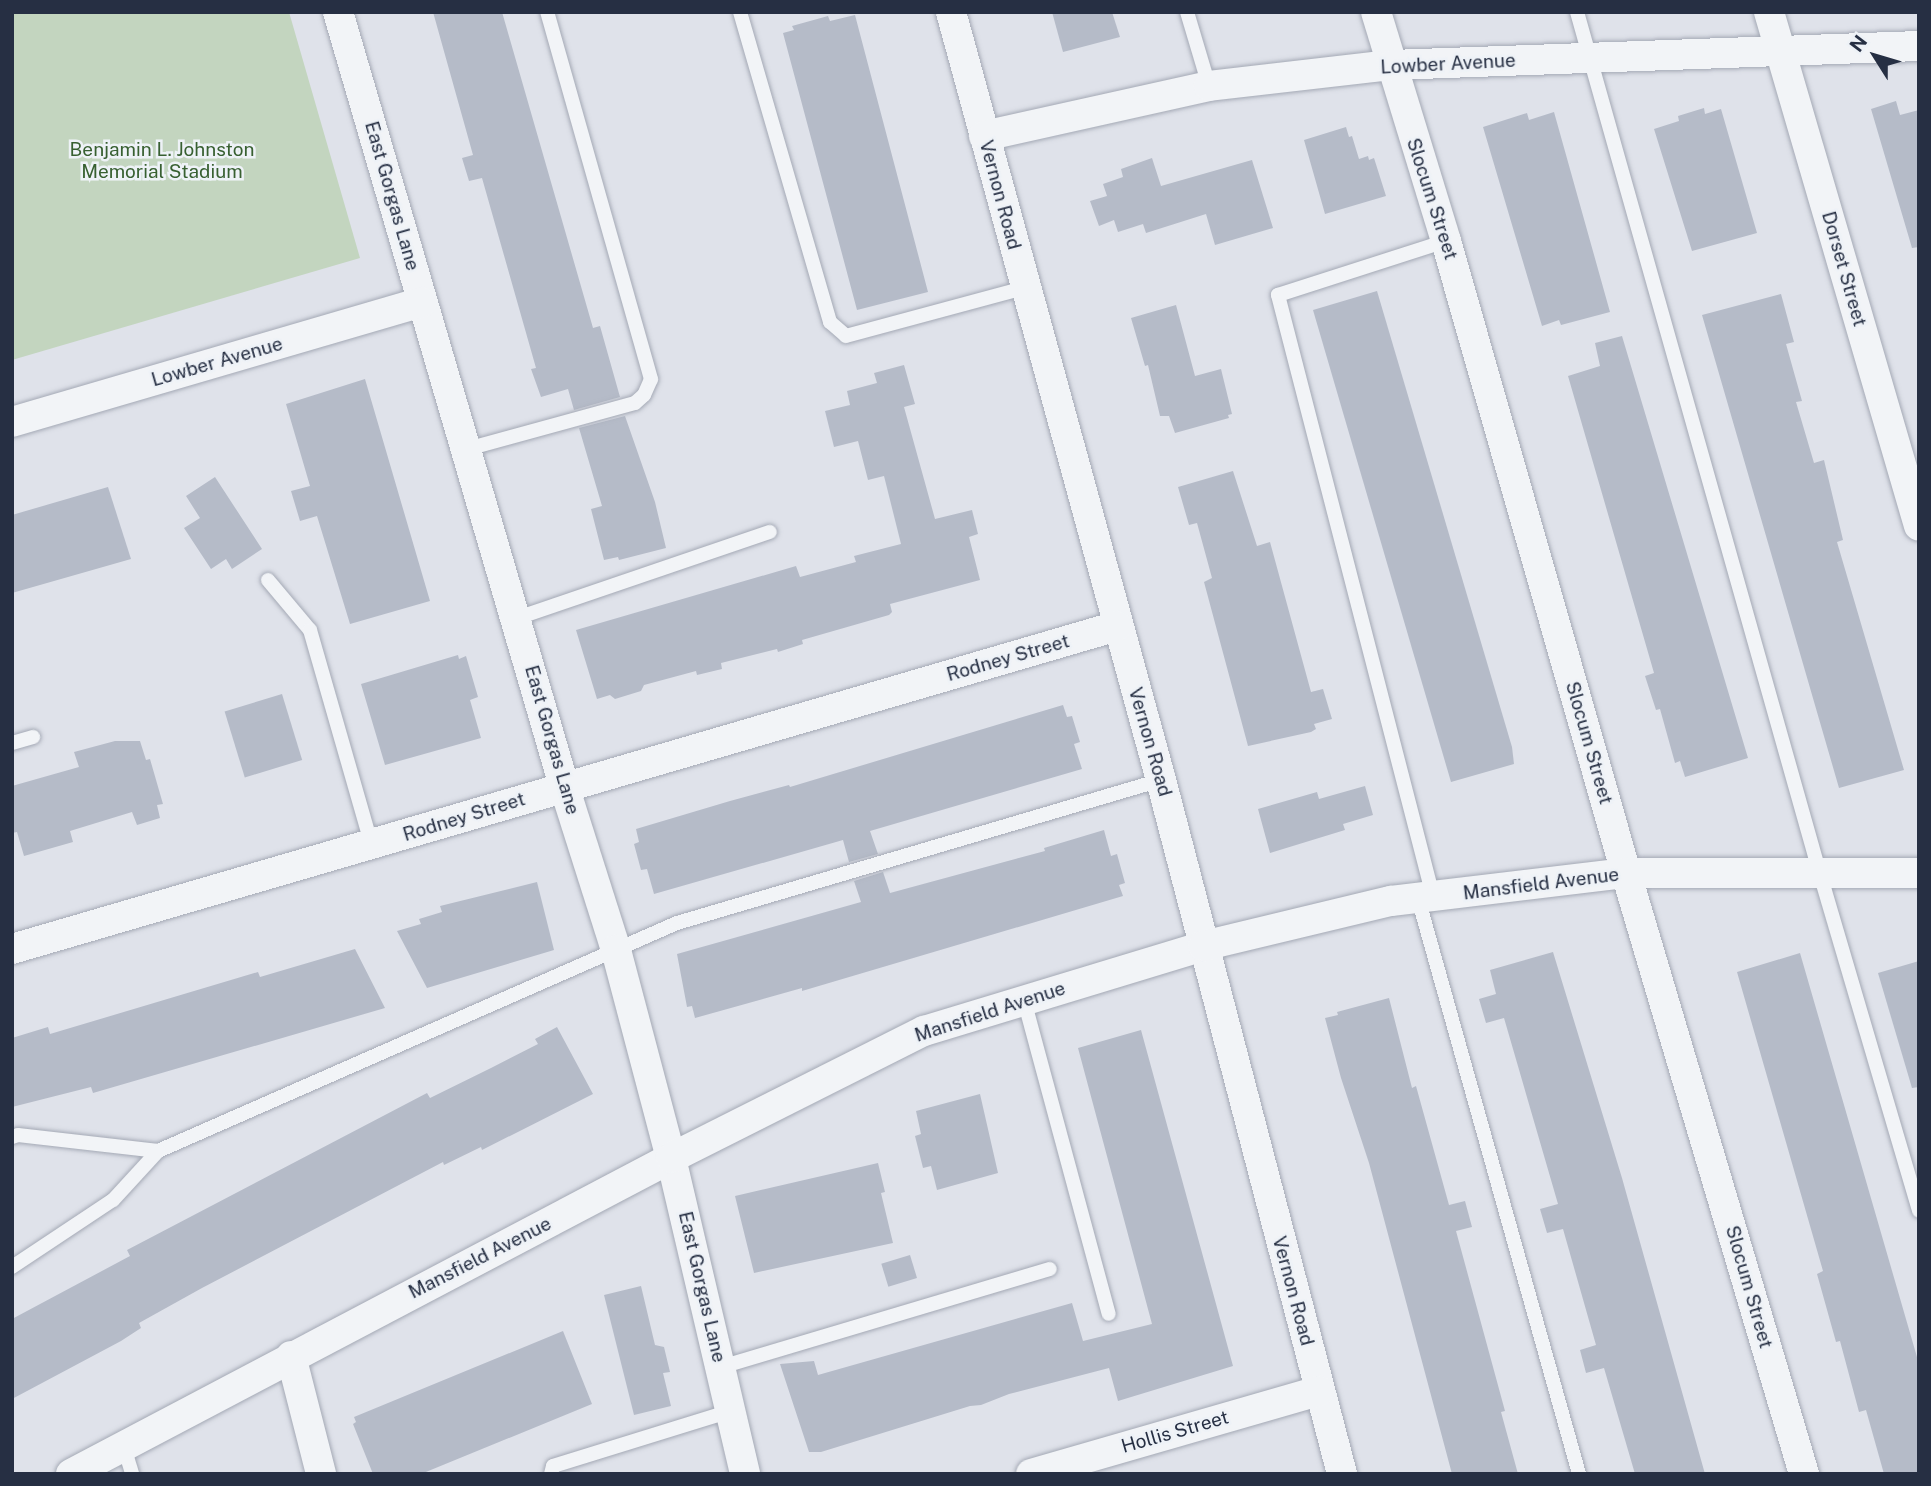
<!DOCTYPE html>
<style>
body{margin:0}
#map{position:relative;width:1931px;height:1486px;overflow:hidden;background:#dfe2ea;font-family:"Public Sans",sans-serif}
div>[style]{position:absolute}
.green>*{inset:0;background:#c3d5bf}
.building>*{inset:0;background:#b5bbc8;transform-origin:0 0}
.roads{filter:drop-shadow(0 0 2px #a4a9b5) drop-shadow(0 0 2px #a4a9b5)}
.service>*{height:14px;margin:-7px;padding:0 7px;transform-origin:7px;border-radius:7px;background:#f2f4f7}
.minor>*{height:30px;margin:-15px;padding:0 15px;transform-origin:15px;border-radius:15px;background:#f2f4f7}
span{translate:-50% -50%;white-space:nowrap;text-align:center;line-height:1.15;-webkit-text-stroke:5px #eef2f7;paint-order:stroke}
.street-label{font-size:19px;color:#262f43}
.park-label{font-size:19px;color:#386031}
.frame{position:absolute;inset:0;border:14px solid #262f43;pointer-events:none}
.north{position:absolute;left:1840px;top:21px;width:70px;height:70px;-webkit-text-stroke:5px #eef2f7;paint-order:stroke;rotate:307deg;font-size:19px;font-weight:700;line-height:28px;text-align:center;color:#262f43}
.north::after{content:'';display:block;margin:auto;width:24px;height:32px;background:#262f43;clip-path:polygon(50% 0,100% 100%,50% 72%,0 100%)}
</style>
<div id="map">
<div class="green">
<div style="clip-path:polygon(12px 12px,289px 12px,360px 258px,12px 360px)"></div>
</div>
<div class="building">
<div style="clip-path:polygon(433px 12px,502px 12px,593px 328px,600px 326px,620px 397px,574px 410px,568px 389px,541px 397px,531px 369px,536px 368px,482px 178px,469px 181px,462px 158px,473px 155px)"></div>
<div style="clip-path:polygon(1052px 12px,1112px 12px,1120px 37px,1063px 52px)"></div>
<div style="clip-path:polygon(855px 15px,928px 292px,857px 310px,783px 33px,794px 30px,792px 26px,828px 16px,830px 21px)"></div>
<div style="clip-path:polygon(1896px 101px,1900px 115px,1919px 110px,1919px 247px,1912px 248px,1871px 109px)"></div>
<div style="clip-path:polygon(1704px 108px,1705px 114px,1721px 109px,1757px 233px,1692px 251px,1654px 129px,1679px 121px,1678px 116px)"></div>
<div style="clip-path:polygon(1554px 112px,1610px 312px,1561px 325px,1559px 320px,1542px 326px,1483px 127px,1527px 113px,1529px 120px)"></div>
<div style="clip-path:polygon(1346px 127px,1349px 137px,1352px 136px,1359px 159px,1368px 156px,1369px 160px,1374px 158px,1386px 196px,1325px 214px,1304px 140px)"></div>
<div style="clip-path:polygon(1152px 158px,1161px 186px,1252px 160px,1273px 228px,1215px 245px,1206px 214px,1146px 233px,1143px 224px,1118px 232px,1114px 220px,1099px 226px,1090px 201px,1107px 196px,1103px 184px,1123px 177px,1121px 169px)"></div>
<div style="clip-path:polygon(1377px 291px,1512px 747px,1514px 764px,1451px 782px,1313px 310px)"></div>
<div style="clip-path:polygon(1781px 294px,1794px 342px,1786px 344px,1802px 401px,1796px 402px,1814px 463px,1824px 460px,1843px 540px,1837px 542px,1904px 770px,1839px 788px,1702px 315px)"></div>
<div style="clip-path:polygon(1176px 305px,1195px 376px,1221px 369px,1232px 414px,1228px 415px,1229px 418px,1175px 433px,1169px 416px,1160px 416px,1148px 365px,1145px 366px,1131px 318px)"></div>
<div style="clip-path:polygon(1622px 336px,1748px 758px,1685px 777px,1680px 761px,1675px 763px,1660px 709px,1656px 710px,1645px 676px,1654px 673px,1568px 376px,1600px 366px,1595px 343px)"></div>
<div style="clip-path:polygon(904px 365px,915px 404px,904px 407px,935px 519px,972px 510px,978px 534px,969px 537px,980px 580px,890px 604px,892px 612px,889px 615px,802px 640px,803px 644px,778px 652px,777px 649px,721px 663px,722px 669px,697px 675px,696px 671px,644px 685px,641px 691px,615px 699px,610px 695px,597px 699px,576px 630px,796px 566px,800px 577px,856px 562px,854px 556px,901px 544px,884px 476px,868px 480px,858px 441px,834px 447px,825px 411px,850px 405px,847px 391px,877px 383px,874px 373px)"></div>
<div style="clip-path:polygon(365px 379px,430px 601px,350px 624px,317px 516px,300px 521px,291px 491px,310px 486px,286px 404px)"></div>
<div style="clip-path:polygon(625px 416px,655px 502px,666px 548px,619px 560px,618px 557px,604px 560px,591px 509px,602px 506px,579px 428px)"></div>
<div style="clip-path:polygon(1233px 471px,1257px 546px,1270px 542px,1311px 692px,1323px 689px,1332px 719px,1314px 724px,1316px 729px,1311px 732px,1248px 746px,1204px 582px,1212px 578px,1197px 523px,1189px 525px,1178px 487px)"></div>
<div style="clip-path:polygon(215px 477px,262px 549px,232px 569px,226px 559px,211px 569px,184px 528px,200px 518px,186px 496px)"></div>
<div style="clip-path:polygon(108px 487px,131px 559px,12px 593px,12px 515px)"></div>
<div style="clip-path:polygon(458px 655px,459px 659px,466px 656px,478px 697px,470px 700px,481px 738px,385px 765px,361px 684px)"></div>
<div style="left:282px;top:694px;width:69px;height:60px;rotate:73deg"></div>
<div style="clip-path:polygon(1063px 705px,1067px 717px,1072px 716px,1080px 742px,1074px 744px,1082px 769px,870px 831px,878px 854px,849px 862px,843px 840px,654px 894px,647px 869px,641px 870px,634px 844px,639px 842px,636px 829px,730px 801px,789px 785px,790px 787px)"></div>
<div style="clip-path:polygon(115px 741px,140px 741px,146px 760px,150px 759px,163px 804px,157px 805px,160px 818px,137px 825px,132px 812px,70px 831px,73px 842px,24px 856px,17px 832px,12px 833px,12px 786px,79px 767px,74px 752px)"></div>
<div style="clip-path:polygon(1365px 786px,1373px 815px,1343px 824px,1345px 830px,1270px 853px,1258px 809px,1317px 792px,1319px 799px)"></div>
<div style="clip-path:polygon(1104px 830px,1111px 856px,1117px 854px,1125px 883px,1119px 885px,1123px 896px,802px 991px,802px 988px,695px 1018px,692px 1006px,687px 1007px,677px 954px,861px 902px,854px 881px,883px 872px,890px 893px,1045px 851px,1044px 848px)"></div>
<div style="clip-path:polygon(537px 882px,554px 950px,427px 988px,397px 931px,421px 924px,419px 919px,442px 912px,440px 906px)"></div>
<div style="clip-path:polygon(355px 949px,385px 1008px,93px 1093px,91px 1087px,12px 1107px,12px 1038px,48px 1027px,50px 1034px,258px 972px,260px 977px)"></div>
<div style="clip-path:polygon(1553px 952px,1622px 1178px,1705px 1474px,1635px 1474px,1604px 1368px,1586px 1373px,1580px 1350px,1596px 1345px,1563px 1229px,1547px 1233px,1540px 1209px,1558px 1204px,1504px 1018px,1486px 1023px,1479px 999px,1496px 994px,1490px 970px)"></div>
<div style="clip-path:polygon(1800px 953px,1919px 1364px,1919px 1474px,1884px 1474px,1866px 1410px,1859px 1412px,1840px 1341px,1836px 1342px,1817px 1274px,1823px 1271px,1737px 972px)"></div>
<div style="clip-path:polygon(1919px 961px,1919px 1087px,1912px 1088px,1878px 973px)"></div>
<div style="clip-path:polygon(1389px 998px,1412px 1088px,1416px 1086px,1449px 1205px,1465px 1201px,1472px 1227px,1456px 1231px,1505px 1411px,1501px 1412px,1518px 1474px,1452px 1474px,1369px 1163px,1341px 1078px,1325px 1018px,1338px 1015px,1337px 1012px)"></div>
<div style="clip-path:polygon(557px 1027px,593px 1094px,482px 1150px,481px 1147px,444px 1165px,443px 1162px,202px 1288px,139px 1323px,141px 1328px,121px 1341px,12px 1399px,12px 1319px,130px 1256px,127px 1250px,427px 1093px,430px 1098px,491px 1068px,538px 1044px,535px 1039px)"></div>
<div style="clip-path:polygon(1141px 1030px,1233px 1366px,1118px 1401px,1109px 1368px,1009px 1394px,981px 1405px,970px 1406px,821px 1452px,809px 1452px,780px 1364px,814px 1361px,818px 1375px,1072px 1303px,1083px 1341px,1152px 1324px,1078px 1048px)"></div>
<div style="clip-path:polygon(980px 1094px,998px 1173px,937px 1190px,931px 1166px,923px 1168px,915px 1136px,921px 1134px,916px 1111px)"></div>
<div style="clip-path:polygon(878px 1163px,885px 1192px,881px 1193px,893px 1243px,754px 1273px,735px 1196px)"></div>
<div style="left:910px;top:1255px;width:24px;height:30px;rotate:73deg"></div>
<div style="clip-path:polygon(641px 1286px,655px 1345px,664px 1347px,670px 1372px,663px 1373px,671px 1406px,634px 1415px,604px 1295px)"></div>
<div style="clip-path:polygon(563px 1331px,592px 1404px,421px 1474px,373px 1474px,353px 1424px,356px 1422px,354px 1417px)"></div>
</div>
<div class="roads">
<div class="service">
<div style="left:740px;top:12px;width:323px;rotate:73.8deg"></div>
<div style="left:830px;top:322px;width:21px;rotate:41deg"></div>
<div style="left:846px;top:336px;width:184px;rotate:-15.1deg"></div>
<div style="left:1187px;top:12px;width:77px;rotate:73.4deg"></div>
<div style="left:1577px;top:12px;width:896px;rotate:74.26deg"></div>
<div style="left:1820px;top:874px;width:351px;rotate:73.6deg"></div>
<div style="left:467px;top:449px;width:174px;rotate:-15.3deg"></div>
<div style="left:635px;top:403px;width:12px;rotate:-42deg"></div>
<div style="left:644px;top:395px;width:17px;rotate:-66deg"></div>
<div style="left:651px;top:379px;width:381px;rotate:-105.8deg"></div>
<div style="left:268px;top:580px;width:65px;rotate:50deg"></div>
<div style="left:310px;top:630px;width:225px;rotate:74deg"></div>
<div style="left:517px;top:618px;width:267px;rotate:-18.8deg"></div>
<div style="left:12px;top:743px;width:22px;rotate:-16deg"></div>
<div style="left:1433px;top:896px;width:621px;rotate:-104.46deg"></div>
<div style="left:1278px;top:295px;width:176px;rotate:-17.8deg"></div>
<div style="left:1418px;top:898px;width:598px;rotate:74.38deg"></div>
<div style="left:1024px;top:1000px;width:325px;rotate:74.9deg"></div>
<div style="left:12px;top:1137px;width:6px;rotate:-18deg"></div>
<div style="left:18px;top:1135px;width:141px;rotate:6.5deg"></div>
<div style="left:158px;top:1151px;width:567px;rotate:-23.72deg"></div>
<div style="left:677px;top:923px;width:505px;rotate:-16.46deg"></div>
<div style="left:12px;top:1267px;width:121px;rotate:-33.6deg"></div>
<div style="left:113px;top:1200px;width:67px;rotate:-47.4deg"></div>
<div style="left:721px;top:1367px;width:343px;rotate:-16.6deg"></div>
<div style="left:124px;top:1447px;width:28px;rotate:73deg"></div>
<div style="left:551px;top:1474px;width:8px;rotate:-76deg"></div>
<div style="left:553px;top:1466px;width:186px;rotate:-17.2deg"></div>
</div>
<div class="minor">
<div style="left:338px;top:12px;width:806px;rotate:73.72deg"></div>
<div style="left:564px;top:786px;width:172px;rotate:72.4deg"></div>
<div style="left:616px;top:950px;width:215px;rotate:75.2deg"></div>
<div style="left:671px;top:1158px;width:325px;rotate:76.8deg"></div>
<div style="left:951px;top:12px;width:796px;rotate:74.71deg"></div>
<div style="left:1161px;top:780px;width:717px;rotate:75.38deg"></div>
<div style="left:1376px;top:12px;width:239px;rotate:73deg"></div>
<div style="left:1446px;top:241px;width:657px;rotate:74.1deg"></div>
<div style="left:1626px;top:873px;width:627px;rotate:73.5deg"></div>
<div style="left:1769px;top:12px;width:535px;rotate:73.73deg"></div>
<div style="left:984px;top:136px;width:230px;rotate:-12.5deg"></div>
<div style="left:1209px;top:86px;width:183px;rotate:-6.6deg"></div>
<div style="left:1391px;top:65px;width:528px;rotate:-2.06deg"></div>
<div style="left:12px;top:422px;width:427px;rotate:-16.3deg"></div>
<div style="left:12px;top:949px;width:1151px;rotate:-16.29deg"></div>
<div style="left:291px;top:1356px;width:122px;rotate:75.7deg"></div>
<div style="left:71px;top:1474px;width:678px;rotate:-27.77deg"></div>
<div style="left:671px;top:1158px;width:283px;rotate:-26.7deg"></div>
<div style="left:924px;top:1031px;width:292px;rotate:-16.9deg"></div>
<div style="left:1203px;top:946px;width:193px;rotate:-13.5deg"></div>
<div style="left:1391px;top:901px;width:237px;rotate:-6.8deg"></div>
<div style="left:1626px;top:873px;width:293px"></div>
<div style="left:1031px;top:1474px;width:300px;rotate:-16.1deg"></div>
</div>
</div>
<div class="street-label">
<span style="left:1448px;top:64px;rotate:-3deg">Lowber Avenue</span>
<span style="left:1000px;top:195px;rotate:75deg">Vernon Road</span>
<span style="left:392px;top:196px;rotate:74deg">East Gorgas Lane</span>
<span style="left:1432px;top:199px;rotate:72deg">Slocum Street</span>
<span style="left:1844px;top:269px;rotate:74deg">Dorset Street</span>
<span style="left:217px;top:362px;rotate:-16deg">Lowber Avenue</span>
<span style="left:1008px;top:658px;rotate:-16deg">Rodney Street</span>
<span style="left:552px;top:740px;rotate:74deg">East Gorgas Lane</span>
<span style="left:1150px;top:742px;rotate:74deg">Vernon Road</span>
<span style="left:1589px;top:743px;rotate:74deg">Slocum Street</span>
<span style="left:464px;top:817px;rotate:-17deg">Rodney Street</span>
<span style="left:1541px;top:884px;rotate:-7deg">Mansfield Avenue</span>
<span style="left:990px;top:1012px;rotate:-18deg">Mansfield Avenue</span>
<span style="left:480px;top:1258px;rotate:-27deg">Mansfield Avenue</span>
<span style="left:702px;top:1287px;rotate:77deg">East Gorgas Lane</span>
<span style="left:1749px;top:1287px;rotate:74deg">Slocum Street</span>
<span style="left:1293px;top:1291px;rotate:75deg">Vernon Road</span>
<span style="left:1175px;top:1432px;rotate:-16deg">Hollis Street</span>
</div>
<div class="park-label">
<span style="left:162px;top:161px">Benjamin L. Johnston<br>Memorial Stadium</span>
</div>
<div class="frame"></div>
<div class="north">N</div>
</div>
